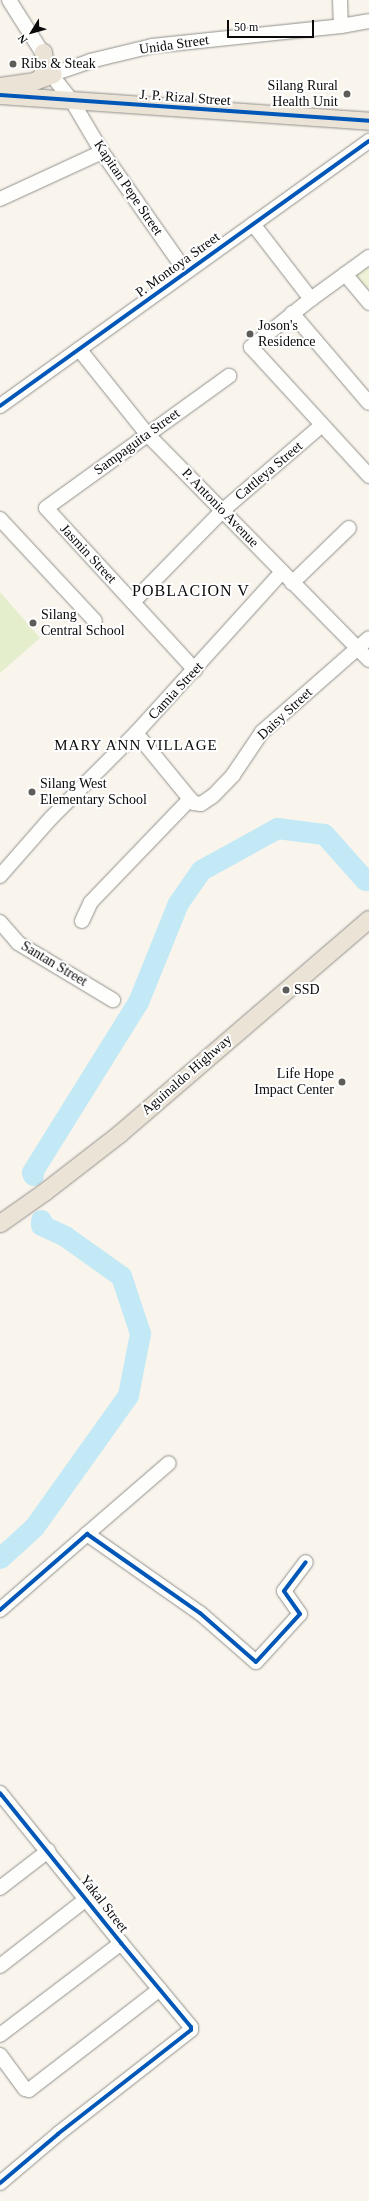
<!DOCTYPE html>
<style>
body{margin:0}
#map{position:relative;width:369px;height:2201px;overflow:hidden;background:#f9f5ed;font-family:Georgia,serif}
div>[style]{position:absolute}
.green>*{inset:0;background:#e5eecc}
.pitch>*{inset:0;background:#eff2d6}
.river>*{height:21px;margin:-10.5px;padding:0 10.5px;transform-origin:10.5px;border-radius:10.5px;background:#c2e9f5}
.roads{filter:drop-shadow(0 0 1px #92908c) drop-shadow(0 0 1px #92908c)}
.minor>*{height:14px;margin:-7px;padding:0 7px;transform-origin:7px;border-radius:7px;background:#fefefc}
.major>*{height:17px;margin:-8.5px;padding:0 8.5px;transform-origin:8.5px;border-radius:8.5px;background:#ebe4d6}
.cycleway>*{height:4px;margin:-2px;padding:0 2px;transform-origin:2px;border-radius:2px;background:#0057b8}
.dots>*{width:11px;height:11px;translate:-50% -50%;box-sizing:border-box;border:2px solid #fff;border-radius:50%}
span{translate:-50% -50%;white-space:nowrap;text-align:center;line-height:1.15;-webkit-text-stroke:4px #fff;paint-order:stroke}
.street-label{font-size:14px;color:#0a0a0a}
.poi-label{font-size:14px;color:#0a0a0a}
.left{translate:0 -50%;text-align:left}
.right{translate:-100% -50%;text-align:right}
.neighbourhood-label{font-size:15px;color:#0a0a0a;letter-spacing:1px}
.quarter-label{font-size:16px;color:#0a0a0a;letter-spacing:1px}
.north{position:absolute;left:12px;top:12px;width:40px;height:40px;-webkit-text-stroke:3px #fff;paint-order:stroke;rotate:233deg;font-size:11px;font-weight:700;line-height:16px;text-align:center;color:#0a0a0a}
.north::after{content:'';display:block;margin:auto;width:14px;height:18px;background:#0a0a0a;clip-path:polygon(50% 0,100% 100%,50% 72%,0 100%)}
.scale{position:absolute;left:227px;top:20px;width:87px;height:18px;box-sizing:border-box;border:2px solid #0a0a0a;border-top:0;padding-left:5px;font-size:12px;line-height:14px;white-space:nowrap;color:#0a0a0a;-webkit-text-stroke:3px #fff;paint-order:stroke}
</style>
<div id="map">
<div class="green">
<div style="clip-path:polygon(0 592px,40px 638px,0 673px)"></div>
</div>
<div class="pitch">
<div style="clip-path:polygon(369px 265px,369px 294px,355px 277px)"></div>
</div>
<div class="river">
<div style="left:33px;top:1175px;width:3px;rotate:-108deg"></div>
<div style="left:32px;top:1172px;width:200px;rotate:-58.1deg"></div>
<div style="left:138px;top:1002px;width:107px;rotate:-68deg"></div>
<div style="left:178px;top:903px;width:40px;rotate:-55.1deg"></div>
<div style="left:201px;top:870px;width:87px;rotate:-28.9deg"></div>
<div style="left:277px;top:828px;width:47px;rotate:7.3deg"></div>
<div style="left:324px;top:834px;width:62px;rotate:48.3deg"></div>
<div style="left:0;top:1558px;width:46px;rotate:-42.4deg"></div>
<div style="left:34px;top:1527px;width:162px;rotate:-54.5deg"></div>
<div style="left:128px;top:1395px;width:63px;rotate:-79deg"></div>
<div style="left:140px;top:1333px;width:60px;rotate:-108.4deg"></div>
<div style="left:121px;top:1276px;width:69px;rotate:-144.5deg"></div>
<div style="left:65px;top:1236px;width:26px;rotate:-155deg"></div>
<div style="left:41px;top:1225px;width:5px;rotate:-90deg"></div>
</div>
<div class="roads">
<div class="minor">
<div style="left:9px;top:0;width:71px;rotate:57.7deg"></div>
<div style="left:340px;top:0;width:26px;rotate:88deg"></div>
<div style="left:53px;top:74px;width:39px;rotate:-19deg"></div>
<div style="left:90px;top:61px;width:64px;rotate:-13.6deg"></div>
<div style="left:152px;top:46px;width:190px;rotate:-6deg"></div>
<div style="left:341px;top:26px;width:28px;rotate:-10deg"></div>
<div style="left:57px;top:82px;width:24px;rotate:52deg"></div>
<div style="left:72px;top:101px;width:59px;rotate:59.5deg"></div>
<div style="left:102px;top:152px;width:146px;rotate:55deg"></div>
<div style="left:0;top:199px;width:112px;rotate:-24.7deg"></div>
<div style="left:253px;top:224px;width:95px;rotate:52.3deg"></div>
<div style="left:369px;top:257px;width:72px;rotate:144.1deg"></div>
<div style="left:311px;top:299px;width:77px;rotate:141.3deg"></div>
<div style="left:251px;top:347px;width:175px;rotate:47.5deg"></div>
<div style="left:345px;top:274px;width:38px;rotate:50deg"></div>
<div style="left:292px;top:313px;width:118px;rotate:49.5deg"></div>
<div style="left:79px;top:349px;width:109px;rotate:51.3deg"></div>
<div style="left:147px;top:434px;width:317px;rotate:45.5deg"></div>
<div style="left:0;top:406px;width:454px;rotate:-35.7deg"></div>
<div style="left:0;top:519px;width:139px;rotate:47deg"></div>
<div style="left:292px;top:583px;width:79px;rotate:-44deg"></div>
<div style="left:133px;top:602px;width:127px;rotate:-45.6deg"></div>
<div style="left:222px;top:511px;width:132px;rotate:-40.7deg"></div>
<div style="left:195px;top:670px;width:220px;rotate:-132.6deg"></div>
<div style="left:46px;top:508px;width:226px;rotate:-35.8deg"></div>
<div style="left:136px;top:733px;width:85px;rotate:50.7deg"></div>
<div style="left:190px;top:799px;width:6px;rotate:45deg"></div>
<div style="left:194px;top:803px;width:7px;rotate:8deg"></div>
<div style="left:201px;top:804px;width:14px;rotate:-34deg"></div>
<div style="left:213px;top:796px;width:29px;rotate:-46deg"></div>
<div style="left:233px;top:775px;width:52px;rotate:-56deg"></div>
<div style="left:262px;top:732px;width:142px;rotate:-41.3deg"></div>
<div style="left:0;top:876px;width:77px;rotate:-48.7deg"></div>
<div style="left:51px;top:818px;width:120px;rotate:-45deg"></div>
<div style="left:136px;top:733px;width:217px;rotate:-47.8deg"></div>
<div style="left:82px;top:921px;width:21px;rotate:-65deg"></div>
<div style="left:91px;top:902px;width:143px;rotate:-46.1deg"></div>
<div style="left:0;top:922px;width:28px;rotate:49deg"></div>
<div style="left:18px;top:943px;width:111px;rotate:31deg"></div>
<div style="left:87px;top:1534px;width:108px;rotate:-40.9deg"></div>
<div style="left:0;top:1610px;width:116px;rotate:-41.1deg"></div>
<div style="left:87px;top:1534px;width:138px;rotate:35deg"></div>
<div style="left:200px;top:1613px;width:74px;rotate:41.2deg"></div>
<div style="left:256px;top:1662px;width:65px;rotate:-47.5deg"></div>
<div style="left:300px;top:1614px;width:28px;rotate:-125deg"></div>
<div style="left:284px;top:1591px;width:36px;rotate:-53deg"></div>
<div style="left:0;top:1793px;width:193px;rotate:51.1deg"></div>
<div style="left:121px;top:1943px;width:109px;rotate:50.2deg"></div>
<div style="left:191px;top:2027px;width:3px;rotate:90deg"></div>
<div style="left:191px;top:2030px;width:169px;rotate:142deg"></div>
<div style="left:58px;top:2134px;width:76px;rotate:139.8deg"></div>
<div style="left:0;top:1888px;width:61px;rotate:-37.6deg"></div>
<div style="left:0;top:1966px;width:108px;rotate:-37.8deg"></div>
<div style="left:0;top:2035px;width:152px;rotate:-37.2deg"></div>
<div style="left:0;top:2055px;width:42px;rotate:53.7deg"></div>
<div style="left:25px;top:2089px;width:4px;rotate:14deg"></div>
<div style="left:29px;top:2090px;width:165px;rotate:-37.6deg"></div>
</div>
<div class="major">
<div style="left:37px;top:80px;width:7px;rotate:-45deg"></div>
<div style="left:42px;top:75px;width:8px;rotate:-76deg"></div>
<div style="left:44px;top:67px;width:15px;rotate:-94deg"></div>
<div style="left:0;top:86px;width:34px;rotate:-8deg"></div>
<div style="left:34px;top:81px;width:20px;rotate:-20deg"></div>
<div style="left:0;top:95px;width:370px;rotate:4deg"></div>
<div style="left:0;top:1223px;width:54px;rotate:-35.2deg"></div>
<div style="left:44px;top:1192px;width:96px;rotate:-37.8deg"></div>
<div style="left:120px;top:1133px;width:328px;rotate:-40.7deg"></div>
</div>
</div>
<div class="cycleway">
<div style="left:0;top:95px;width:370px;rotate:4deg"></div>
<div style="left:0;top:406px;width:454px;rotate:-35.7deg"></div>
<div style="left:0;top:1610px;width:116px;rotate:-41.1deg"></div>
<div style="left:87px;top:1534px;width:138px;rotate:35deg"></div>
<div style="left:200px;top:1613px;width:74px;rotate:41.2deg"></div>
<div style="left:256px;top:1662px;width:65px;rotate:-47.5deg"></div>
<div style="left:300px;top:1614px;width:28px;rotate:-125deg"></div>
<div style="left:284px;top:1591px;width:36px;rotate:-53deg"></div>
<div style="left:0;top:1793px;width:193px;rotate:51.1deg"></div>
<div style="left:121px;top:1943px;width:109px;rotate:50.2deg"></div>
<div style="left:191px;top:2027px;width:3px;rotate:90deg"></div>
<div style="left:191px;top:2030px;width:169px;rotate:142deg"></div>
<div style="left:58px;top:2134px;width:76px;rotate:139.8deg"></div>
</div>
<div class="dots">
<div style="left:13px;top:64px;background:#5e5c59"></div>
<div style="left:347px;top:94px;background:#5e5c59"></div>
<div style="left:250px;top:334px;background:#5e5c59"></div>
<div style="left:33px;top:623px;background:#5e5c59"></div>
<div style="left:32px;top:792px;background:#5e5c59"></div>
<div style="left:286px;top:990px;background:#5e5c59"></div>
<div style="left:342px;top:1082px;background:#5e5c59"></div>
</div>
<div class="street-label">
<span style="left:174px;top:45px;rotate:-8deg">Unida Street</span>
<span style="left:185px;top:98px;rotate:4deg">J. P. Rizal Street</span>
<span style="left:128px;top:188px;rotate:56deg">Kapitan Pepe Street</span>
<span style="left:178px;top:265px;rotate:-36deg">P. Montoya Street</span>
<span style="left:137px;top:442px;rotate:-36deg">Sampaguita Street</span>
<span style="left:269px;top:471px;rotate:-40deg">Cattleya Street</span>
<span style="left:220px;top:508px;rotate:46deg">P. Antonio Avenue</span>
<span style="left:88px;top:554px;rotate:47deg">Jasmin Street</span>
<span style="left:176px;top:691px;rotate:-47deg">Camia Street</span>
<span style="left:285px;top:714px;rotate:-43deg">Daisy Street</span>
<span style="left:54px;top:964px;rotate:31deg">Santan Street</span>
<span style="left:187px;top:1075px;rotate:-41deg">Aguinaldo Highway</span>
<span style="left:104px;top:1904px;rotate:52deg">Yakal Street</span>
</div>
<div class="poi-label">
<span class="left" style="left:21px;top:64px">Ribs &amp; Steak</span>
<span class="right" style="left:338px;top:94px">Silang Rural<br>Health Unit</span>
<span class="left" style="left:258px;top:334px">Joson's<br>Residence</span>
<span class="left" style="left:41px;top:623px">Silang<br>Central School</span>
<span class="left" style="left:40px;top:792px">Silang West<br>Elementary School</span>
<span class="left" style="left:294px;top:990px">SSD</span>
<span class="right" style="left:334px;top:1082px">Life Hope<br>Impact Center</span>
</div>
<div class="neighbourhood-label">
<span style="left:136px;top:746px">MARY ANN VILLAGE</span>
</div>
<div class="quarter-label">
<span style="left:191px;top:591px">POBLACION V</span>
</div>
<div class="north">N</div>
<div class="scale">50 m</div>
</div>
